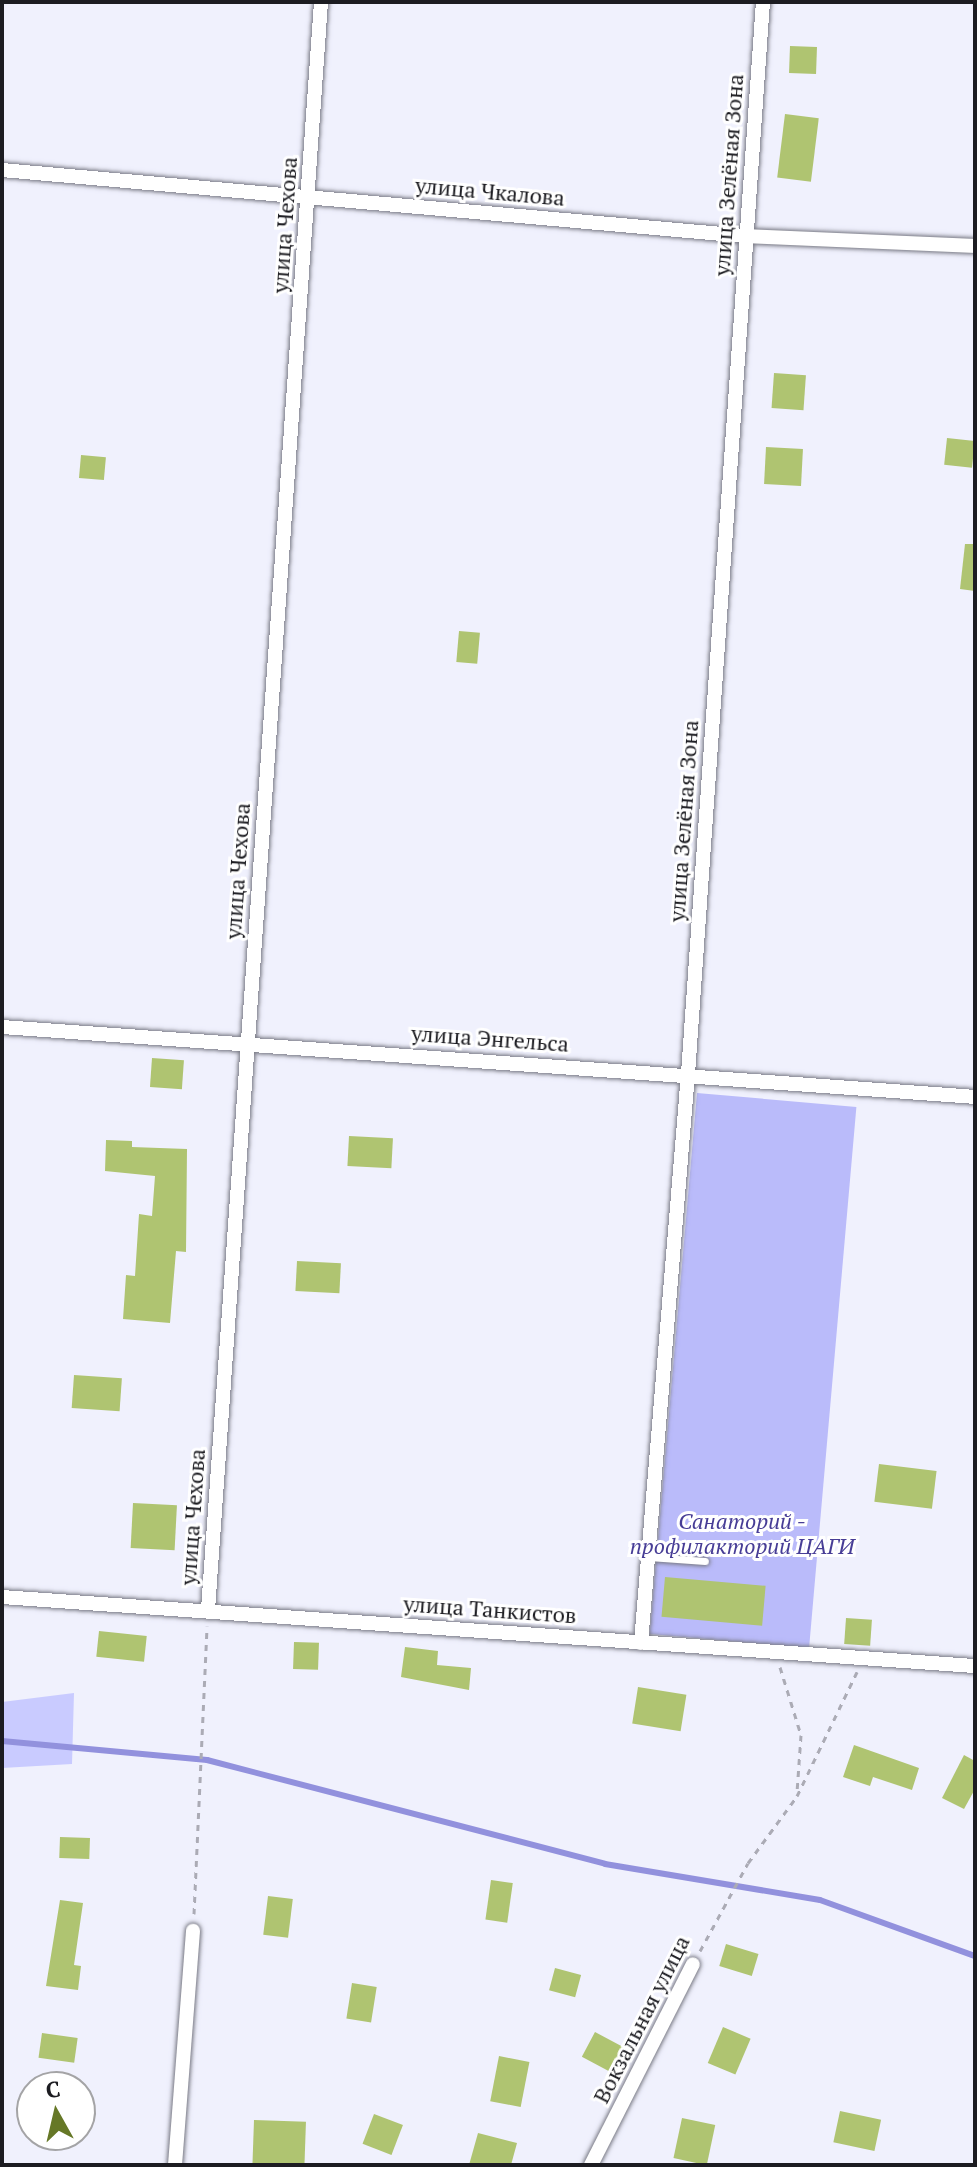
<!DOCTYPE html>
<meta charset="utf-8">
<style>
body{margin:0}
#map{position:relative;width:977px;height:2167px;overflow:hidden;background:#f0f1fd;font-family:"PT Serif",serif}
div>[style]{position:absolute}
.green>*{inset:0;background:#c9cbff}
.forest>*{inset:0;background:#babbfa;transform-origin:0 0}
.stream>*{height:6px;margin:-3px;padding:0 3px;transform-origin:3px;border-radius:3px;background:#9291dd}
.building>*{inset:0;background:#afc471;transform-origin:0 0}
.path>*{height:3px;margin-top:-1.5px;transform-origin:0;background:repeating-linear-gradient(90deg,#ababb5 0 6px,transparent 0 12px)}
.roads{filter:drop-shadow(0 0 2px #797a85) drop-shadow(0 0 2px #797a85)}
.service>*{height:7px;margin:-3.5px;padding:0 3.5px;transform-origin:3.5px;border-radius:3.5px;background:#fff}
.minor>*{height:14px;margin:-7px;padding:0 7px;transform-origin:7px;border-radius:7px;background:#fff}
span{translate:-50% -50%;white-space:nowrap;text-align:center;line-height:1.15;-webkit-text-stroke:6px #fff;paint-order:stroke}
.street-label{font-size:22px;color:#1c1c21}
.park-label{font-size:22px;color:#473d96;font-style:italic}
.frame{position:absolute;inset:0;border:4px solid #1c1c21;pointer-events:none}
.north{position:absolute;left:16px;top:2071px;width:80px;height:80px;box-sizing:border-box;background:#fff;border:2px solid #a4a4a6;border-radius:50%;rotate:352deg;font-size:22px;font-weight:700;line-height:32px;text-align:center;color:#1c1c21}
.north::after{content:'';display:block;margin:auto;width:28px;height:36px;background:#667827;clip-path:polygon(50% 0,100% 100%,50% 72%,0 100%)}
</style>
<div id="map">
<div class="green">
<div style="clip-path:polygon(74px 1693px,72px 1764px,2px 1768px,2px 1702px)"></div>
</div>
<div class="forest">
<div style="left:697px;top:1093px;width:160px;height:543px;rotate:5deg"></div>
</div>
<div class="stream">
<div style="left:2px;top:1741px;width:206px;rotate:5.3deg"></div>
<div style="left:207px;top:1760px;width:411px;rotate:14.6deg"></div>
<div style="left:605px;top:1864px;width:218px;rotate:9.5deg"></div>
<div style="left:820px;top:1900px;width:165px;rotate:19.9deg"></div>
</div>
<div class="building">
<div style="left:790px;top:46px;width:27px;height:27px;rotate:2deg"></div>
<div style="left:785px;top:114px;width:34px;height:64px;rotate:7deg"></div>
<div style="left:774px;top:373px;width:32px;height:35px;rotate:4deg"></div>
<div style="left:947px;top:438px;width:28px;height:27px;rotate:6deg"></div>
<div style="left:766px;top:447px;width:37px;height:37px;rotate:3deg"></div>
<div style="left:81px;top:455px;width:25px;height:23px;rotate:5deg"></div>
<div style="clip-path:polygon(965px 544px,975px 544px,975px 591px,960px 589px)"></div>
<div style="left:459px;top:631px;width:21px;height:31px;rotate:5deg"></div>
<div style="left:152px;top:1058px;width:32px;height:29px;rotate:4deg"></div>
<div style="left:349px;top:1136px;width:44px;height:30px;rotate:3deg"></div>
<div style="clip-path:polygon(106px 1140px,132px 1141px,132px 1147px,187px 1149px,186px 1252px,176px 1251px,170px 1323px,123px 1319px,126px 1275px,135px 1276px,139px 1214px,152px 1216px,155px 1176px,105px 1171px)"></div>
<div style="left:297px;top:1261px;width:44px;height:30px;rotate:3deg"></div>
<div style="left:74px;top:1375px;width:48px;height:33px;rotate:4deg"></div>
<div style="left:879px;top:1464px;width:58px;height:38px;rotate:7deg"></div>
<div style="left:133px;top:1503px;width:44px;height:45px;rotate:3deg"></div>
<div style="left:665px;top:1577px;width:101px;height:40px;rotate:5deg"></div>
<div style="left:846px;top:1618px;width:26px;height:26px;rotate:4deg"></div>
<div style="left:99px;top:1631px;width:48px;height:26px;rotate:6deg"></div>
<div style="left:294px;top:1642px;width:25px;height:27px;rotate:2deg"></div>
<div style="clip-path:polygon(405px 1647px,438px 1651px,437px 1665px,471px 1668px,469px 1690px,401px 1677px)"></div>
<div style="left:638px;top:1687px;width:49px;height:37px;rotate:9deg"></div>
<div style="clip-path:polygon(854px 1745px,919px 1768px,912px 1790px,873px 1777px,870px 1786px,843px 1777px)"></div>
<div style="clip-path:polygon(964px 1755px,975px 1761px,975px 1789px,964px 1809px,942px 1798px)"></div>
<div style="left:60px;top:1837px;width:30px;height:21px;rotate:2deg"></div>
<div style="left:491px;top:1880px;width:22px;height:40px;rotate:8deg"></div>
<div style="left:268px;top:1896px;width:25px;height:39px;rotate:7deg"></div>
<div style="clip-path:polygon(60px 1900px,83px 1903px,74px 1965px,81px 1966px,78px 1990px,46px 1986px)"></div>
<div style="left:726px;top:1944px;width:34px;height:23px;rotate:17deg"></div>
<div style="left:555px;top:1968px;width:27px;height:23px;rotate:15deg"></div>
<div style="left:352px;top:1983px;width:25px;height:36px;rotate:9deg"></div>
<div style="left:723px;top:2027px;width:30px;height:39px;rotate:23deg"></div>
<div style="left:595px;top:2032px;width:34px;height:28px;rotate:28deg"></div>
<div style="left:42px;top:2033px;width:36px;height:25px;rotate:8deg"></div>
<div style="left:499px;top:2056px;width:31px;height:46px;rotate:11deg"></div>
<div style="left:840px;top:2111px;width:42px;height:32px;rotate:12deg"></div>
<div style="left:374px;top:2114px;width:31px;height:32px;rotate:21deg"></div>
<div style="left:682px;top:2118px;width:34px;height:41px;rotate:12deg"></div>
<div style="left:254px;top:2120px;width:52px;height:45px;rotate:2deg"></div>
<div style="clip-path:polygon(478px 2133px,517px 2143px,511px 2165px,469px 2165px)"></div>
</div>
<div class="path">
<div style="left:780px;top:1667px;width:71px;rotate:72.8deg"></div>
<div style="left:801px;top:1735px;width:57px;rotate:94deg"></div>
<div style="left:194px;top:1914px;width:288px;rotate:-87.4deg"></div>
<div style="left:700px;top:1951px;width:100px;rotate:-61.4deg"></div>
<div style="left:748px;top:1863px;width:83px;rotate:-53.8deg"></div>
<div style="left:797px;top:1796px;width:138px;rotate:-64.2deg"></div>
</div>
<div class="roads">
<div class="service">
<div style="left:649px;top:1557px;width:56px;rotate:4.1deg"></div>
</div>
<div class="minor">
<div style="left:2px;top:170px;width:746px;rotate:5.08deg"></div>
<div style="left:745px;top:236px;width:230px;rotate:2.5deg"></div>
<div style="left:2px;top:1027px;width:976px;rotate:4.11deg"></div>
<div style="left:2px;top:1597px;width:975px;rotate:4.06deg"></div>
<div style="left:208px;top:1610px;width:1612px;rotate:-85.98deg"></div>
<div style="left:641px;top:1643px;width:571px;rotate:-85.28deg"></div>
<div style="left:688px;top:1074px;width:1075px;rotate:-86deg"></div>
<div style="left:175px;top:2165px;width:235px;rotate:-85.6deg"></div>
<div style="left:591px;top:2165px;width:225px;rotate:-63.1deg"></div>
</div>
</div>
<div class="street-label">
<span style="left:728px;top:175px;rotate:-86deg">улица Зелёная Зона</span>
<span style="left:490px;top:191px;rotate:5deg">улица Чкалова</span>
<span style="left:284px;top:225px;rotate:-86deg">улица Чехова</span>
<span style="left:683px;top:821px;rotate:-86deg">улица Зелёная Зона</span>
<span style="left:237px;top:871px;rotate:-86deg">улица Чехова</span>
<span style="left:490px;top:1038px;rotate:4deg">улица Энгельса</span>
<span style="left:192px;top:1517px;rotate:-86deg">улица Чехова</span>
<span style="left:490px;top:1609px;rotate:4deg">улица Танкистов</span>
<span style="left:641px;top:2019px;rotate:-63deg">Вокзальная улица</span>
</div>
<div class="park-label">
<span style="left:742px;top:1533px">Санаторий -<br>профилакторий ЦАГИ</span>
</div>
<div class="frame"></div>
<div class="north">С</div>
</div>
